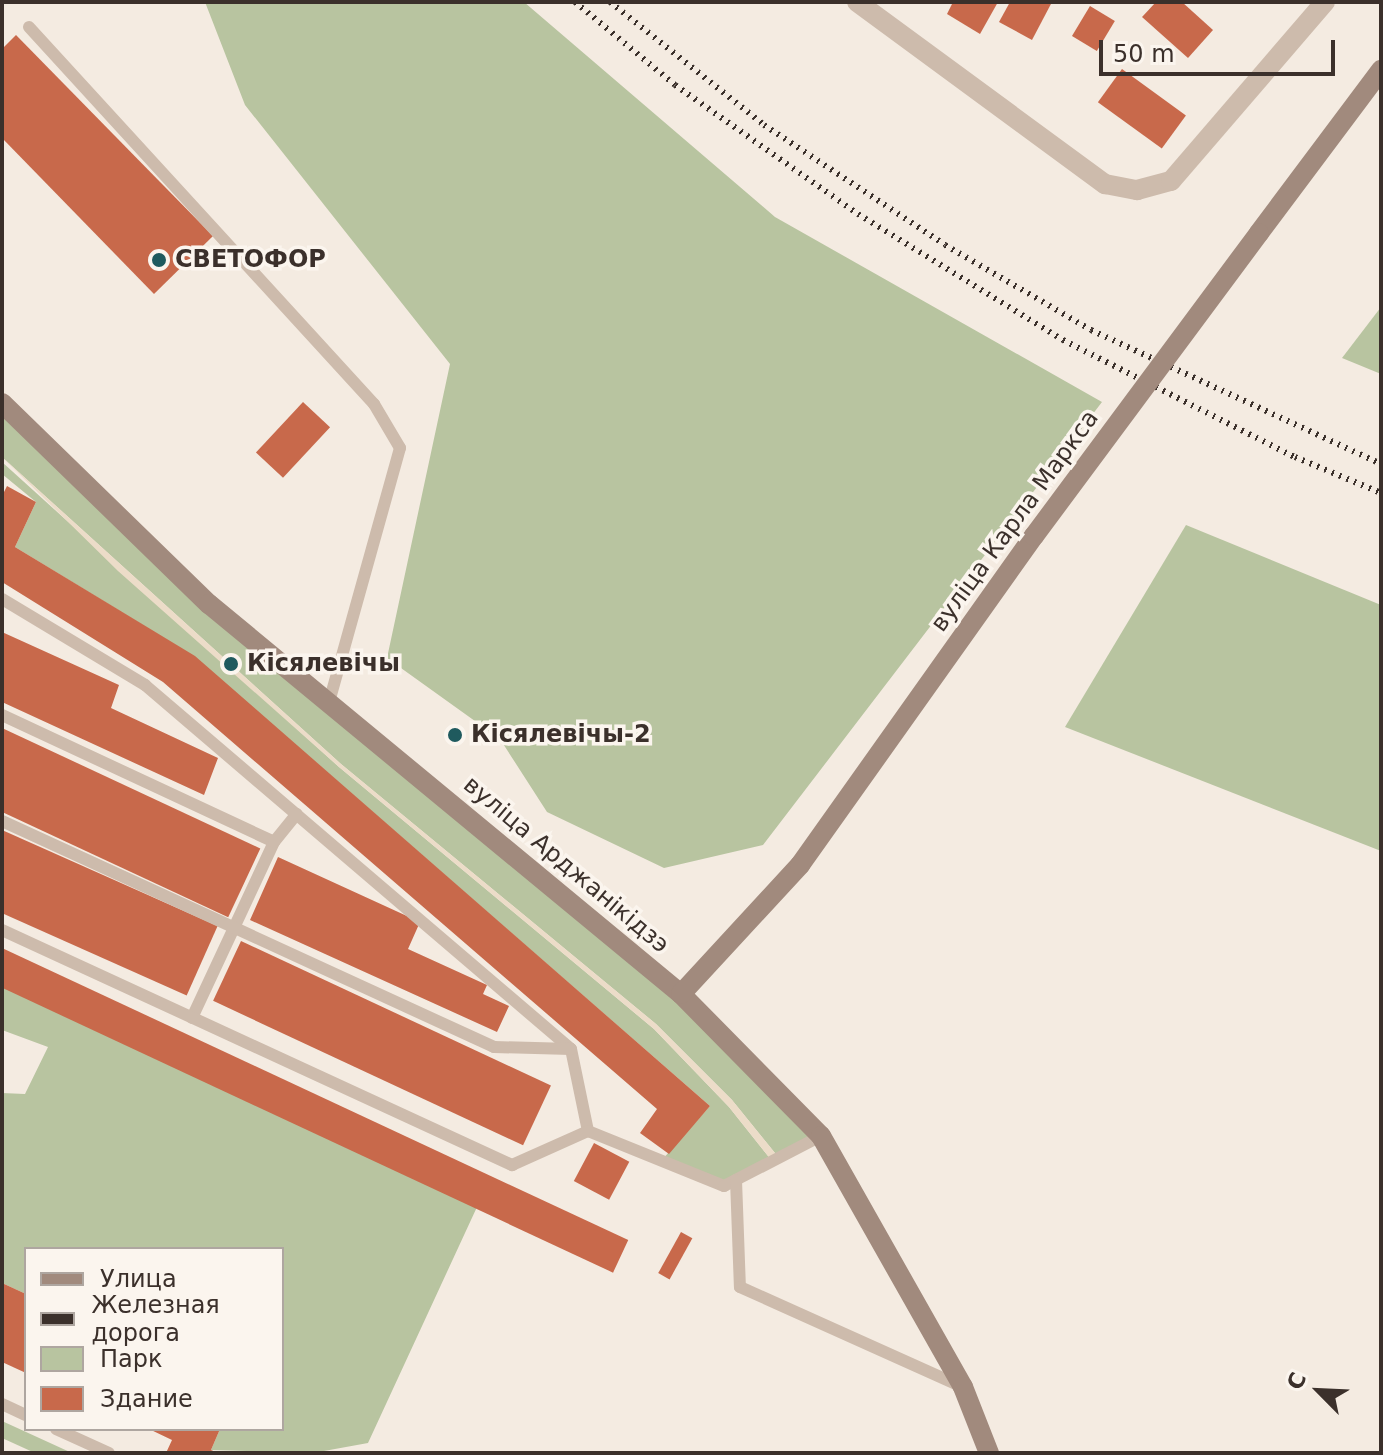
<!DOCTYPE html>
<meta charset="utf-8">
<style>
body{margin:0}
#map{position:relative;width:1383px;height:1455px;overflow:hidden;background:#f4ebe1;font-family:"DejaVu Sans",sans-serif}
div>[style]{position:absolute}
.green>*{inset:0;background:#b8c4a0}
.plaza>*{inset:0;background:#ecdcc8}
.building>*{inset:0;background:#c8694b;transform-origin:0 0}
.lane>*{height:12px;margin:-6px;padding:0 6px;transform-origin:6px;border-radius:6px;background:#cdbbac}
.street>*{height:20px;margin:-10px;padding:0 10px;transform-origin:10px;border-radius:10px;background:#cdbbac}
.secondary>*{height:20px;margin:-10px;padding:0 10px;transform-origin:10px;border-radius:10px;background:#a18a7d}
.rail>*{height:6px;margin-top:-3px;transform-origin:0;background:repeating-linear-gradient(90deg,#3b302b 0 2px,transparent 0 8px)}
.secondary-bridge>*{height:20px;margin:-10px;padding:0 10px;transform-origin:10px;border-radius:10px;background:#a18a7d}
.dots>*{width:22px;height:22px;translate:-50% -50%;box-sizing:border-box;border:4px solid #fbf5ee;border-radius:50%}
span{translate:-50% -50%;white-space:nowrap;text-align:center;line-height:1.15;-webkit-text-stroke:7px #fbf5ee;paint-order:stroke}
.poi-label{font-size:24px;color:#3b302b;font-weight:700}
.left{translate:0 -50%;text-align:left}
.street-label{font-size:24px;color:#3b302b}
.frame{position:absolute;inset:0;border:4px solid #3b302b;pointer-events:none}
.legend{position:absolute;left:24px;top:1247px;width:260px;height:184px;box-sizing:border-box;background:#fbf5ee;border:2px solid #aea6a0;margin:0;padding:10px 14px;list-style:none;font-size:24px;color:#3b302b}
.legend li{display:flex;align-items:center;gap:16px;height:40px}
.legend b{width:40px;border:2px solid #aea6a0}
.north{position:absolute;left:1279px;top:1351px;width:80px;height:80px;-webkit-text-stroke:6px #fbf5ee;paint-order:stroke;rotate:294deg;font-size:22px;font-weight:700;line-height:32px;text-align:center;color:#3b302b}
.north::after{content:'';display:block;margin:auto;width:28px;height:36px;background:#3b302b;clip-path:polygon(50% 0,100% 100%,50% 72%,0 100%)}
.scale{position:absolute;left:1099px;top:40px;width:236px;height:36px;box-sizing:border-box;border:4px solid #3b302b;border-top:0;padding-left:10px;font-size:24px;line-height:28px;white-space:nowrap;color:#3b302b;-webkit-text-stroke:6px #fbf5ee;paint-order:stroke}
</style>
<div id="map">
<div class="green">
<div style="clip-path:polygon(205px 2px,524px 2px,775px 217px,1102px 402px,763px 845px,664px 868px,547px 812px,500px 739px,387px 658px,450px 364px,245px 105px)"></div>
<div style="clip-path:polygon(1381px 307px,1381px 374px,1342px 358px)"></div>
<div style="clip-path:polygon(2px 403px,209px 604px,681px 994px,821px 1136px,779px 1158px,732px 1100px,656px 1024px,341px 764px,2px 457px)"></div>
<div style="clip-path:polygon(2px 462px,339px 767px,654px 1029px,729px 1107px,772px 1161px,724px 1186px,661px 1161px,710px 1106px,195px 657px,15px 547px,36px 502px,2px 474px)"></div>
<div style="clip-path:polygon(1186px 525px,1381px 605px,1381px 851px,1065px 727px)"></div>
<div style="clip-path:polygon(2px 984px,477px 1207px,368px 1443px,313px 1453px,211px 1450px,220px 1429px,282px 1429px,282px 1249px,26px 1249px,26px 1294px,2px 1283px,2px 1093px,25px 1094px,48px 1047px,2px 1030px)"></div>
<div style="clip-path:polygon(2px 1421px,72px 1453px,35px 1453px,2px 1438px)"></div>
</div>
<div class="plaza">
<div style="clip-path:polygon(2px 457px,341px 764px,656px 1024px,732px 1100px,779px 1158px,772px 1161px,729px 1107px,654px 1029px,339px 767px,118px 571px)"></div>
</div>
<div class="building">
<div style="clip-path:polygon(953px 2px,998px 2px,980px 34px,947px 14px)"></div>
<div style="clip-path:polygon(1010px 2px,1052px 2px,1032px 40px,999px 22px)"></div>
<div style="clip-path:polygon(1156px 2px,1182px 2px,1213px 30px,1188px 58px,1142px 17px)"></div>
<div style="left:1090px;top:6px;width:29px;height:35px;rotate:31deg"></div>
<div style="clip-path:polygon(16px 35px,213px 236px,154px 294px,2px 138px,2px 49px)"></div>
<div style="left:1122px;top:69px;width:79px;height:41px;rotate:36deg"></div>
<div style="left:303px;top:402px;width:37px;height:69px;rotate:43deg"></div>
<div style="clip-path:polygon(7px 486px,36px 502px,15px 547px,195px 656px,710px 1106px,669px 1154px,640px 1133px,657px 1109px,163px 682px,2px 582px,2px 496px)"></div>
<div style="clip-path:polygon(2px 632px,119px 685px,111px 708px,218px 758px,204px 795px,2px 702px)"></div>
<div style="left:2px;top:728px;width:285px;height:76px;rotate:25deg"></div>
<div style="left:2px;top:830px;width:236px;height:76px;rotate:24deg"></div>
<div style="clip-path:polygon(278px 857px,420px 922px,408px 949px,487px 985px,483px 994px,509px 1006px,497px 1032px,250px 920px)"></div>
<div style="left:241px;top:941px;width:342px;height:66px;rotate:25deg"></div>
<div style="left:2px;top:948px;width:691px;height:36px;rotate:25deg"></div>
<div style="left:594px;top:1143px;width:40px;height:43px;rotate:28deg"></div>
<div style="left:681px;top:1232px;width:13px;height:47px;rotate:29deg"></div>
<div style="clip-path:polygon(2px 1283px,26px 1294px,26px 1373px,2px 1362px)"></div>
<div style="clip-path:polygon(149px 1429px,220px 1429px,211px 1450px,218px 1453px,166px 1453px,172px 1440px)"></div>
</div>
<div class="lane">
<div style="left:29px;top:27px;width:511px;rotate:47.54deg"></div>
<div style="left:374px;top:404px;width:51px;rotate:59.4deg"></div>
<div style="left:400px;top:448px;width:265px;rotate:105.6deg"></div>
<div style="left:2px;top:599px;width:167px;rotate:31deg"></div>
<div style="left:145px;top:685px;width:560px;rotate:40.51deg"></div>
<div style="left:571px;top:1049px;width:84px;rotate:78.3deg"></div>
<div style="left:2px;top:715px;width:300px;rotate:25deg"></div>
<div style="left:274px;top:842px;width:194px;rotate:115deg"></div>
<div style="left:2px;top:821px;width:541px;rotate:24.67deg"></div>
<div style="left:494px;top:1047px;width:77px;rotate:1.5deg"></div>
<div style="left:274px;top:842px;width:36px;rotate:-51deg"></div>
<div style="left:2px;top:930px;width:562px;rotate:24.74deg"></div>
<div style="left:512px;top:1165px;width:83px;rotate:-24.1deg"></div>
<div style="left:588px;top:1131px;width:147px;rotate:22deg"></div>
<div style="left:724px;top:1186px;width:109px;rotate:-27.3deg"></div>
<div style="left:736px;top:1180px;width:107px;rotate:87.9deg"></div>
<div style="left:740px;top:1287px;width:241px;rotate:24.2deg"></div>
<div style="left:2px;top:1404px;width:26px;rotate:25deg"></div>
<div style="left:56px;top:1429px;width:58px;rotate:24.4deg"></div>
</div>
<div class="street">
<div style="left:857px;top:2px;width:308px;rotate:36.3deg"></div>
<div style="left:1105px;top:184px;width:33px;rotate:11deg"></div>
<div style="left:1137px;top:190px;width:35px;rotate:-15deg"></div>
<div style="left:1171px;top:181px;width:236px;rotate:-49.3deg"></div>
</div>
<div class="secondary">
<div style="left:1259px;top:233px;width:204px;rotate:-53.2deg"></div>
<div style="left:2px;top:403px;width:289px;rotate:44.2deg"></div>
<div style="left:209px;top:604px;width:612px;rotate:39.57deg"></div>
<div style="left:681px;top:994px;width:199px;rotate:45.4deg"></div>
<div style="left:821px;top:1136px;width:288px;rotate:60.5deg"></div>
<div style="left:963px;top:1387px;width:71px;rotate:68.5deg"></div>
<div style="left:681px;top:994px;width:176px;rotate:-47.3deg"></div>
<div style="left:800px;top:865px;width:404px;rotate:-54.6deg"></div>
</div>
<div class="rail">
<div style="left:575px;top:2px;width:130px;rotate:39.7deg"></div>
<div style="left:675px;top:85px;width:224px;rotate:35.2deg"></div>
<div style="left:858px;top:214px;width:241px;rotate:31.6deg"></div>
<div style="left:1063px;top:340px;width:260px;rotate:26.8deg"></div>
<div style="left:1295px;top:457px;width:93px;rotate:22.7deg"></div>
<div style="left:610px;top:2px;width:197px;rotate:38.6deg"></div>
<div style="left:764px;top:125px;width:217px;rotate:33.5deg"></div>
<div style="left:945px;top:245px;width:169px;rotate:30.2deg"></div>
<div style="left:1091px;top:330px;width:319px;rotate:24.8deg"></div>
</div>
<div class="secondary-bridge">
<div style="left:1034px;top:536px;width:377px;rotate:-53.4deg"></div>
</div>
<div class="dots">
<div style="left:159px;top:260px;background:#1f5a5e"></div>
<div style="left:231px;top:664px;background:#1f5a5e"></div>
<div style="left:455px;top:735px;background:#1f5a5e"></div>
</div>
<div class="poi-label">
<span class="left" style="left:175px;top:260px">СВЕТОФОР</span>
<span class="left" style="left:247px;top:664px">Кісялевічы</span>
<span class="left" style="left:471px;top:735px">Кісялевічы-2</span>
</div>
<div class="street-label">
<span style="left:1015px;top:521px;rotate:-54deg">вуліца Карла Маркса</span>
<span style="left:566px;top:865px;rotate:40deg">вуліца Арджанікідзэ</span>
</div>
<div class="frame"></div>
<ul class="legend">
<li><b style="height:10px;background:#a18a7d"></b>Улица</li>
<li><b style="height:10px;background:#3b302b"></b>Железная дорога</li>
<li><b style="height:22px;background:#b8c4a0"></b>Парк</li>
<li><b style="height:22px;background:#c8694b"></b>Здание</li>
</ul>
<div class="north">С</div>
<div class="scale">50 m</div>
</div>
